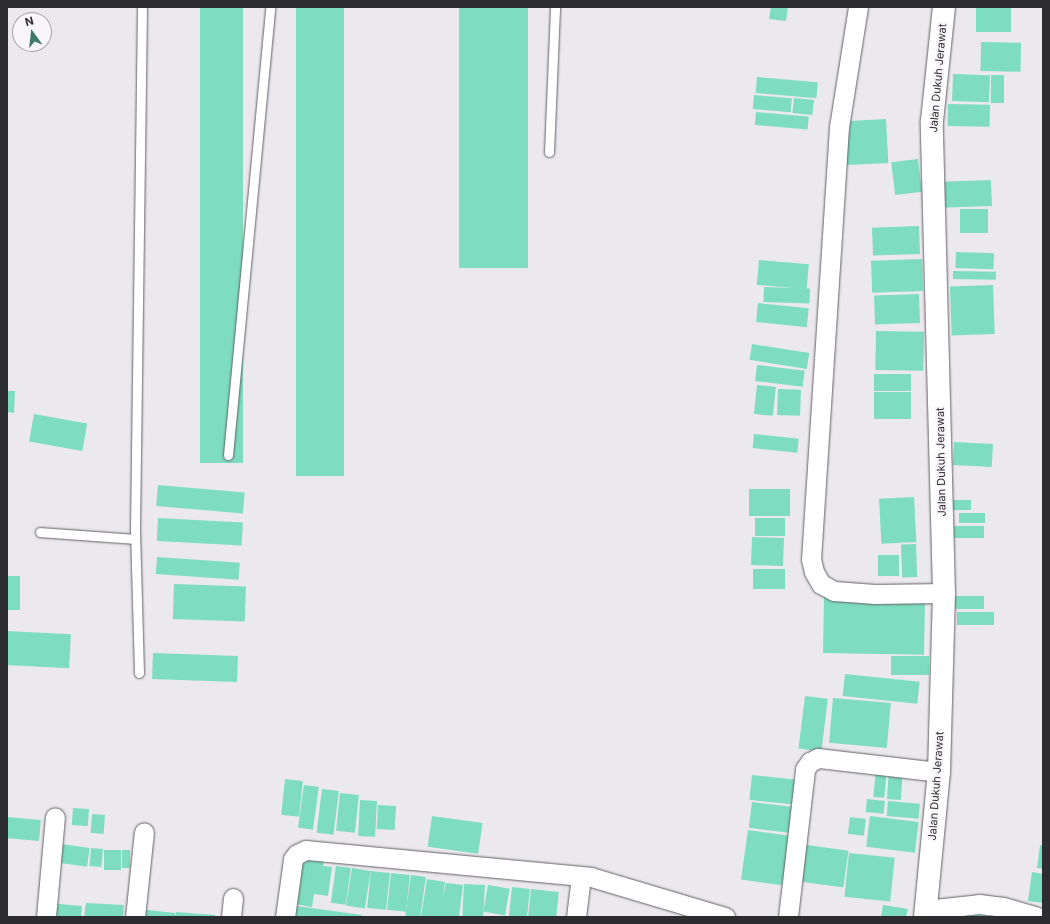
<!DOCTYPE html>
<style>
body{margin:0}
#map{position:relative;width:1050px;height:924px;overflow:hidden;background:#ece9ee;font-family:Inter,sans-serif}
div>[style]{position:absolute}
.building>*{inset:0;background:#7dddbe;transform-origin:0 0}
.roads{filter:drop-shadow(0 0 1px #626064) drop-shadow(0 0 1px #626064)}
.service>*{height:9px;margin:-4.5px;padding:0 4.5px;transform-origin:4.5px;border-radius:4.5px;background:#fff}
.minor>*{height:19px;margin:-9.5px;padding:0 9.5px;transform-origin:9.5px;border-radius:9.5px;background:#fff}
.tertiary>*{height:22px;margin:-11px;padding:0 11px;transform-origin:11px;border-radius:11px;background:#fff}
span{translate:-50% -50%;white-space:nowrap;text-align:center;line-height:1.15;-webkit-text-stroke:4px #f9f6fb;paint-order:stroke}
.street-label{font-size:11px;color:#2d2c2e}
.frame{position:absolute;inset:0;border:8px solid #2d2c2e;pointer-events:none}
.north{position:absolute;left:12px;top:12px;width:40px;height:40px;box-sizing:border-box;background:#f9f6fb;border:1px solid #a7a5a9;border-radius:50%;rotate:345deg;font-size:11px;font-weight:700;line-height:16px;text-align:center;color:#2d2c2e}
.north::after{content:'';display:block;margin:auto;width:14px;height:18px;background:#3d7b68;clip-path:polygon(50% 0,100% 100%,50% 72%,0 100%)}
</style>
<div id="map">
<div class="building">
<div style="left:200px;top:7px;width:43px;height:456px"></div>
<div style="left:296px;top:7px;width:48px;height:469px"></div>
<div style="left:459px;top:7px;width:69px;height:261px"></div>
<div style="clip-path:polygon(771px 7px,788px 7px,786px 21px,769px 19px)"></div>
<div style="left:976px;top:7px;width:35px;height:25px"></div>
<div style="left:981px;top:42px;width:40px;height:29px;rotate:1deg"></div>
<div style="left:953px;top:74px;width:37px;height:27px;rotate:2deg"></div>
<div style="left:991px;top:75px;width:13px;height:28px"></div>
<div style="left:757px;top:77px;width:61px;height:16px;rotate:5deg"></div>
<div style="left:754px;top:95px;width:38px;height:14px;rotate:5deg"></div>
<div style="left:794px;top:98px;width:20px;height:15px;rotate:6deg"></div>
<div style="left:948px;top:104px;width:42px;height:22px;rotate:1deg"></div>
<div style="left:756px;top:112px;width:53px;height:13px;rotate:5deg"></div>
<div style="left:886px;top:119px;width:44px;height:46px;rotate:87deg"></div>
<div style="left:918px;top:159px;width:33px;height:27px;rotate:83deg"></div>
<div style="left:991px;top:180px;width:26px;height:50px;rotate:88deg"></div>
<div style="left:960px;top:209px;width:28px;height:24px"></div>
<div style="left:919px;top:226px;width:28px;height:47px;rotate:88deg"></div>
<div style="left:956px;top:252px;width:38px;height:16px;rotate:2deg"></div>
<div style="left:922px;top:259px;width:32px;height:51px;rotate:88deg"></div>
<div style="left:759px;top:260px;width:50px;height:25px;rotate:5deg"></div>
<div style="left:953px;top:271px;width:43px;height:8px;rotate:1deg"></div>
<div style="left:993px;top:285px;width:49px;height:43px;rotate:88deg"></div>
<div style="left:764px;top:287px;width:46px;height:15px;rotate:2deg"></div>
<div style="left:919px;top:294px;width:29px;height:45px;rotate:88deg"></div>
<div style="left:758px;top:303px;width:51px;height:19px;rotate:6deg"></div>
<div style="left:876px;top:331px;width:48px;height:39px;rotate:1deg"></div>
<div style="left:752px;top:344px;width:58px;height:16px;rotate:9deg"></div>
<div style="left:757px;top:365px;width:48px;height:16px;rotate:7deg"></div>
<div style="left:874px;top:374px;width:37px;height:17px"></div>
<div style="left:757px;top:385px;width:19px;height:29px;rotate:6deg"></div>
<div style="left:778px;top:389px;width:23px;height:26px;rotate:2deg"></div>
<div style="clip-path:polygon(7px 391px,15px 391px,14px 413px,7px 412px)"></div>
<div style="left:874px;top:392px;width:37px;height:27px"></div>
<div style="left:34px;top:414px;width:54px;height:28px;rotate:10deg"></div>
<div style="left:754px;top:434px;width:45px;height:14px;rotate:6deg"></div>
<div style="left:954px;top:442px;width:39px;height:23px;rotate:3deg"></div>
<div style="left:158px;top:485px;width:87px;height:21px;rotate:5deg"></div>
<div style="left:749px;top:489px;width:41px;height:27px"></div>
<div style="left:914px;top:497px;width:45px;height:35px;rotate:87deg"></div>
<div style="left:947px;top:500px;width:24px;height:10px"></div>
<div style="left:959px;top:513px;width:26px;height:10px"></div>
<div style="left:158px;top:518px;width:85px;height:23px;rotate:3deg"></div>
<div style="left:755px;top:518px;width:30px;height:18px"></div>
<div style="left:954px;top:526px;width:30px;height:12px"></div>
<div style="left:752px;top:537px;width:32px;height:28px;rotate:2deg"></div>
<div style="left:916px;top:544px;width:33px;height:15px;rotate:88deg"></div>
<div style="left:878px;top:555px;width:21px;height:21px"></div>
<div style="left:157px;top:557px;width:83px;height:17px;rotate:4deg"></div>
<div style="left:753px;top:569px;width:32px;height:20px"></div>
<div style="left:7px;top:576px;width:13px;height:34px"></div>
<div style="left:174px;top:584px;width:72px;height:35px;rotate:2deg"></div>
<div style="left:984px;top:596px;width:13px;height:29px;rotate:90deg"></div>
<div style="left:824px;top:597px;width:101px;height:56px;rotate:1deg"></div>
<div style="left:957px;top:612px;width:37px;height:13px"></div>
<div style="left:7px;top:631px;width:64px;height:34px;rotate:3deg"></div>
<div style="left:153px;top:653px;width:85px;height:26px;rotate:2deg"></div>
<div style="left:891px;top:656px;width:38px;height:19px"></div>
<div style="left:845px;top:674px;width:75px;height:22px;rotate:6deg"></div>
<div style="left:805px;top:696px;width:23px;height:53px;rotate:7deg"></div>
<div style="left:833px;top:698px;width:58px;height:45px;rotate:5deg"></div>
<div style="left:876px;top:767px;width:11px;height:30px;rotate:5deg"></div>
<div style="left:889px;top:769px;width:14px;height:30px;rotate:4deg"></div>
<div style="left:752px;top:775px;width:47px;height:25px;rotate:6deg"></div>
<div style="left:285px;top:779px;width:18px;height:36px;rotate:6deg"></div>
<div style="left:304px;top:785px;width:15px;height:43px;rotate:8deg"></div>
<div style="left:322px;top:789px;width:17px;height:44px;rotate:7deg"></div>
<div style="left:340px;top:793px;width:19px;height:38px;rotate:6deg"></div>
<div style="left:867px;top:799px;width:18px;height:13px;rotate:6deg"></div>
<div style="left:360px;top:800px;width:17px;height:36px;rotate:3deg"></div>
<div style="left:888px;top:801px;width:32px;height:15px;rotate:5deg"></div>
<div style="left:752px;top:802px;width:42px;height:26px;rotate:7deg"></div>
<div style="left:378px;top:805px;width:18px;height:24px;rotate:3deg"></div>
<div style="left:73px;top:808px;width:16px;height:17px;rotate:4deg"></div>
<div style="left:92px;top:814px;width:13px;height:19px;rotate:4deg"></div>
<div style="left:432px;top:816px;width:51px;height:31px;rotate:8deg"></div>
<div style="left:870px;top:816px;width:49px;height:31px;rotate:7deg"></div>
<div style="left:7px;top:817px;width:34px;height:21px;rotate:5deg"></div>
<div style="left:850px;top:817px;width:16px;height:17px;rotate:7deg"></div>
<div style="left:748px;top:830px;width:42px;height:50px;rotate:8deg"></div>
<div style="left:54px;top:843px;width:36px;height:19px;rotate:8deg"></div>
<div style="left:800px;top:844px;width:49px;height:37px;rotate:8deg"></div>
<div style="clip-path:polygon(1040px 845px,1043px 846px,1043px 869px,1037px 868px)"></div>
<div style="left:91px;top:848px;width:12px;height:18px;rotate:5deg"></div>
<div style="left:104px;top:850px;width:17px;height:20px"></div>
<div style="left:122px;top:850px;width:8px;height:18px"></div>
<div style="clip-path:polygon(308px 853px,325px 855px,323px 866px,332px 867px,328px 896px,314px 894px,312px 907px,289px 903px,295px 861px,306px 863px)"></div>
<div style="left:849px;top:853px;width:46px;height:44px;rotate:6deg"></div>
<div style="left:336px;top:866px;width:15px;height:37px;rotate:8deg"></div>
<div style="left:352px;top:868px;width:19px;height:38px;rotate:9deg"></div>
<div style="left:371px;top:871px;width:19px;height:37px;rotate:6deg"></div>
<div style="clip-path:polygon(1032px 872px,1043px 874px,1043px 903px,1028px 901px)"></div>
<div style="left:391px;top:873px;width:19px;height:37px;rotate:6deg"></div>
<div style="left:411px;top:875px;width:15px;height:41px;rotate:8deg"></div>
<div style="clip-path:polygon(427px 879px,445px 882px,443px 898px,446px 883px,463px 885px,459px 917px,421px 917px)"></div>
<div style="left:464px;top:884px;width:21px;height:33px;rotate:3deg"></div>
<div style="left:488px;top:885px;width:22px;height:27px;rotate:10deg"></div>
<div style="left:512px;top:887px;width:18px;height:30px;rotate:6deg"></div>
<div style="left:531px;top:889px;width:28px;height:28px;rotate:6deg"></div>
<div style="clip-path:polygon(48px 903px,82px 906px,81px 917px,47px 917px)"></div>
<div style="clip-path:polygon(86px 903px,124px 905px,123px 917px,84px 917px)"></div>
<div style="clip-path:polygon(883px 905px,908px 909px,906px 917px,881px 917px)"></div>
<div style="clip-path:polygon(297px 906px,362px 915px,362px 917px,295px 917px)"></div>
<div style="clip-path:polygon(985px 907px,985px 917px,947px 917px)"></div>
<div style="clip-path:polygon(138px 909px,175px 913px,175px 917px,137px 917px)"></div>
<div style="clip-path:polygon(176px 912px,215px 915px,215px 917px,175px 917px)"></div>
</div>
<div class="roads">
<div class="service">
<div style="left:549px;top:152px;width:145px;rotate:-87.6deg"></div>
<div style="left:228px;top:455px;width:450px;rotate:-84.6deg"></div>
<div style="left:40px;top:532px;width:95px;rotate:4.2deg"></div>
<div style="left:139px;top:673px;width:145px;rotate:-91.6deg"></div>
<div style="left:135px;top:528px;width:521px;rotate:-89.23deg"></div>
</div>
<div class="minor">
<div style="left:858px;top:7px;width:121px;rotate:99deg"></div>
<div style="left:839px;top:127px;width:433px;rotate:93.7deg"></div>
<div style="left:811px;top:559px;width:13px;rotate:77deg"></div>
<div style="left:814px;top:572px;width:14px;rotate:60deg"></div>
<div style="left:821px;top:584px;width:15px;rotate:28deg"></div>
<div style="left:834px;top:591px;width:41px;rotate:4.2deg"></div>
<div style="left:875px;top:594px;width:69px;rotate:-0.8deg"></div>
<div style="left:925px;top:910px;width:54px;rotate:-6.3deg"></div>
<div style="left:979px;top:904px;width:24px;rotate:7deg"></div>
<div style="left:1003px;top:907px;width:35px;rotate:16deg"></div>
<div style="left:46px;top:917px;width:100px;rotate:-84.9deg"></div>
<div style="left:135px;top:917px;width:85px;rotate:-84deg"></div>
<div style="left:231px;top:917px;width:19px;rotate:-84deg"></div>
<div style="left:285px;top:917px;width:59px;rotate:-82.1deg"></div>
<div style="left:293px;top:859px;width:6px;rotate:-51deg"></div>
<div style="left:297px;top:854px;width:10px;rotate:-24deg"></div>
<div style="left:306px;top:850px;width:286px;rotate:5.4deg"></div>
<div style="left:591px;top:877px;width:140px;rotate:16.6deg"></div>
<div style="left:576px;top:917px;width:41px;rotate:-83deg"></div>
<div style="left:788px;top:917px;width:149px;rotate:-83.4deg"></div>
<div style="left:805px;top:769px;width:9px;rotate:-54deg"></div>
<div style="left:810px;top:762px;width:9px;rotate:-27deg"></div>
<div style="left:818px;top:758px;width:122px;rotate:6.6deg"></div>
</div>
<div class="tertiary">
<div style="left:925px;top:917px;width:146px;rotate:-84.5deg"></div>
<div style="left:939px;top:772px;width:179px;rotate:-88.4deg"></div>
<div style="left:944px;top:593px;width:472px;rotate:-91.5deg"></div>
<div style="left:932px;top:121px;width:115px;rotate:-84deg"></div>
</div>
</div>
<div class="street-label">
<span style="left:938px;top:78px;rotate:-85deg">Jalan Dukuh Jerawat</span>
<span style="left:941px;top:462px;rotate:-91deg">Jalan Dukuh Jerawat</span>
<span style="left:936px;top:786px;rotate:-86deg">Jalan Dukuh Jerawat</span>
</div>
<div class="frame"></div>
<div class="north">N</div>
</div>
